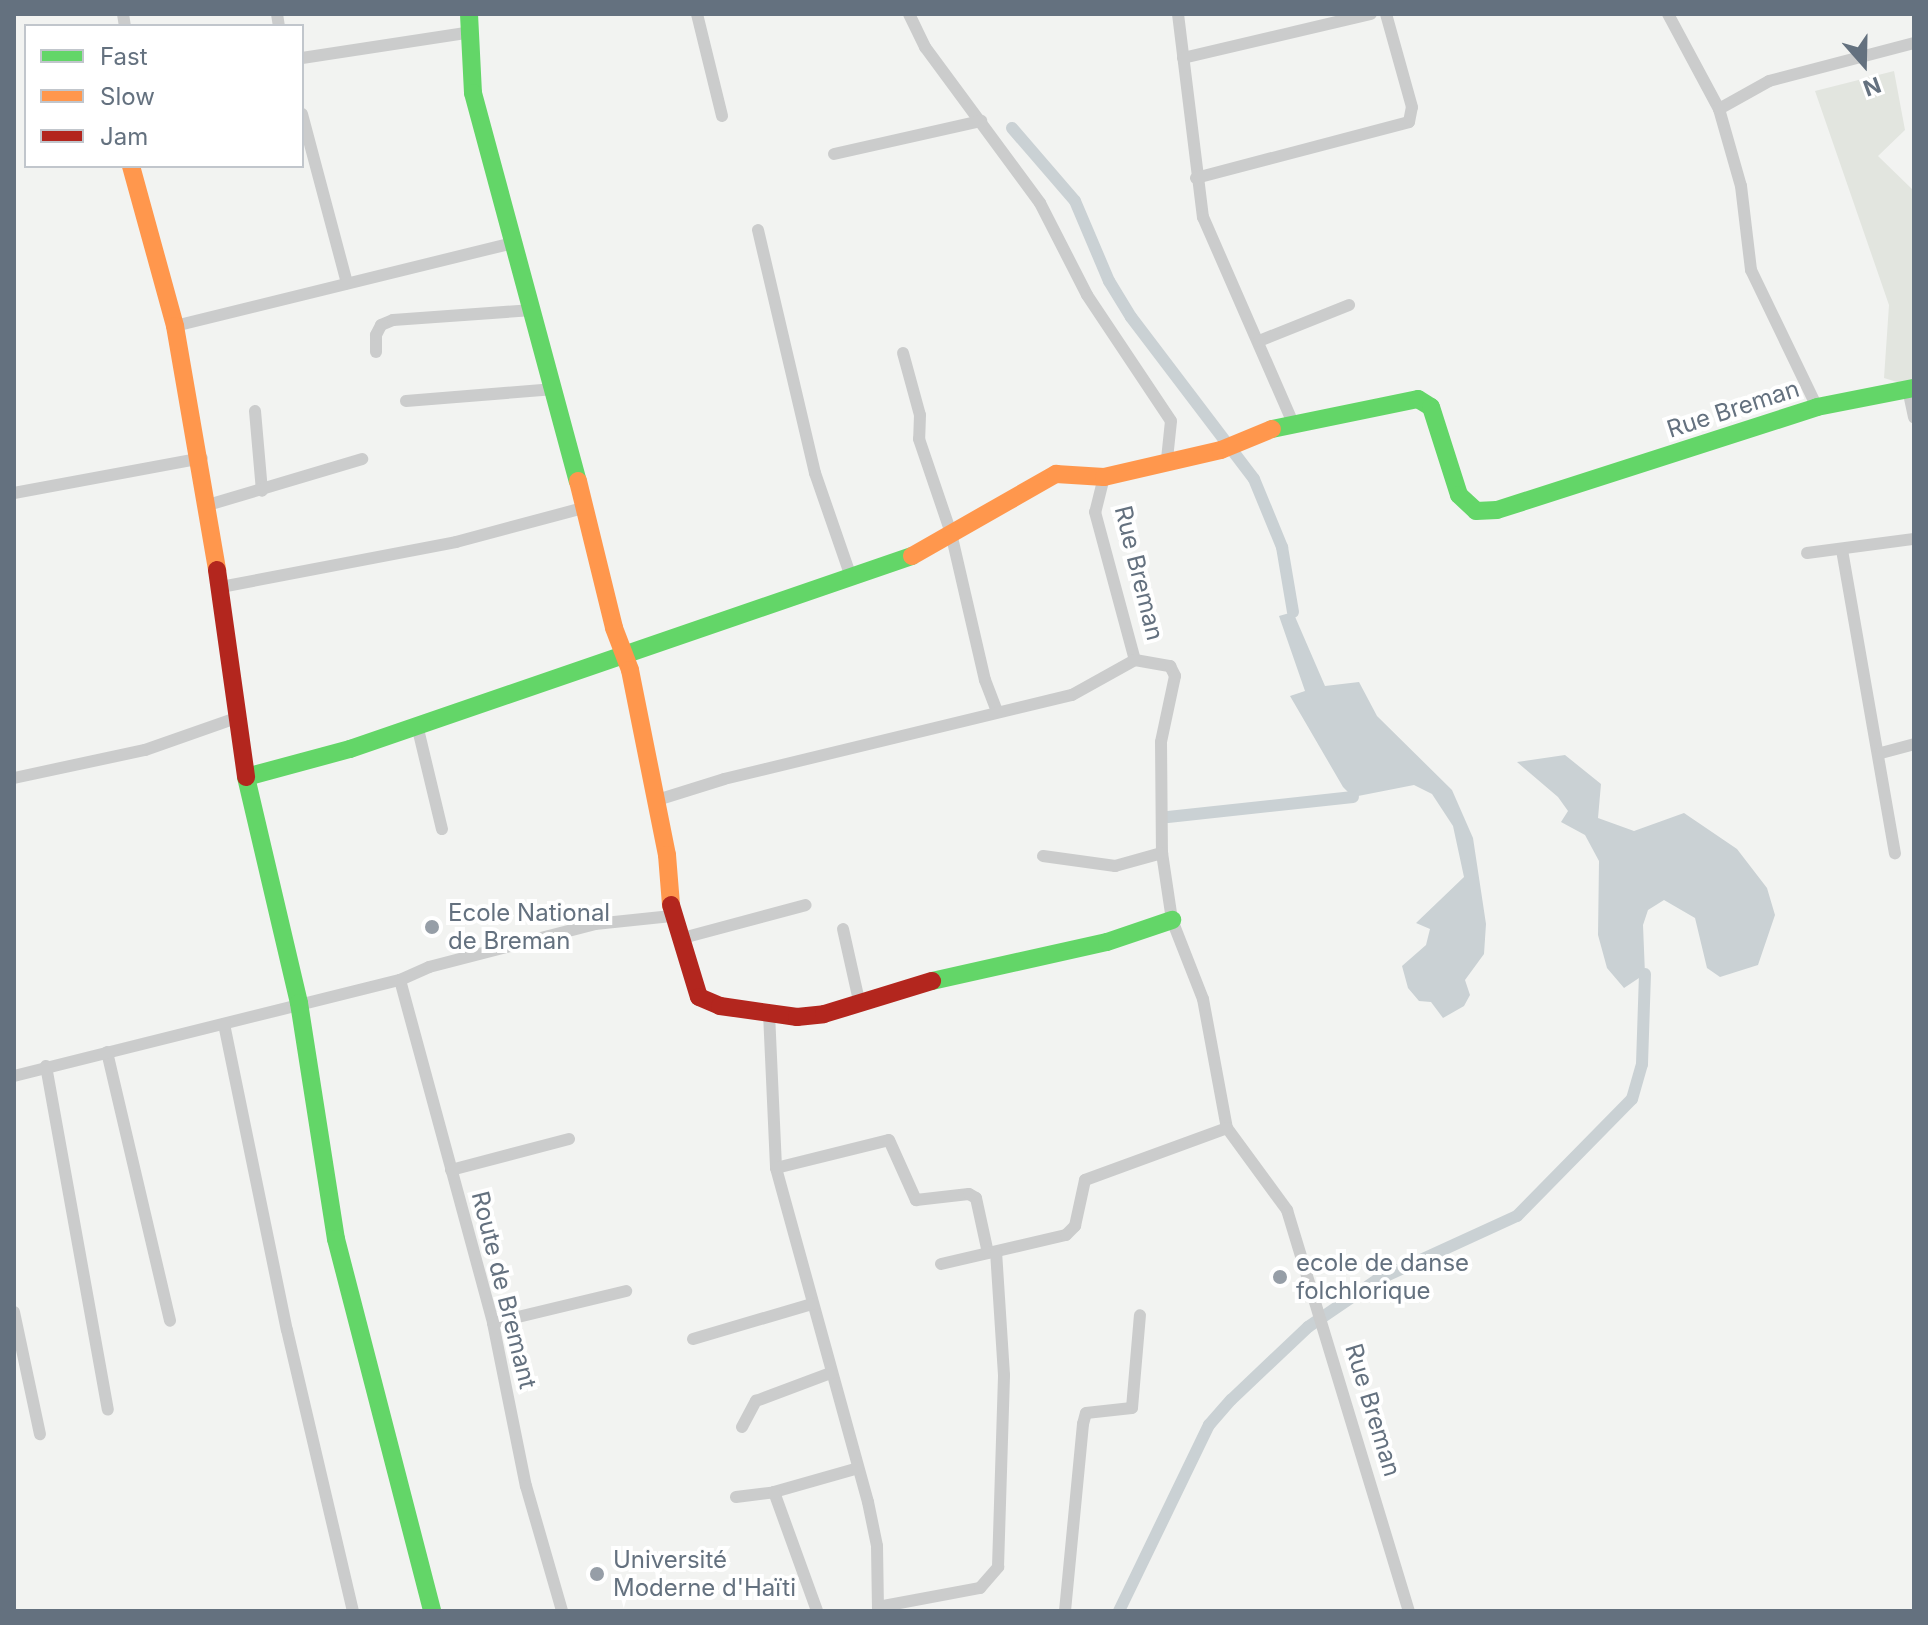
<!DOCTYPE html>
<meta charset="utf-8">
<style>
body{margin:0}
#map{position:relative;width:1928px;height:1625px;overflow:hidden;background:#f2f3f1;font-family:Inter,sans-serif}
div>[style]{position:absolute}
.green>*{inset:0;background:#e2e5df}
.water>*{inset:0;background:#cad1d4}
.canal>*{height:12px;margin:-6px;padding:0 6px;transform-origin:6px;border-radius:6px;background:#cad1d4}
.street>*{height:12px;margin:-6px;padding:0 6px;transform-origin:6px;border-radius:6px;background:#cbcccc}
.fast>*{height:18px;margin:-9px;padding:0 9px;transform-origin:9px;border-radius:9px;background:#63d668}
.slow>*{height:18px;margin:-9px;padding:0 9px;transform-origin:9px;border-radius:9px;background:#ff974d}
.jam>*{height:18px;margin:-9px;padding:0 9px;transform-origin:9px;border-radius:9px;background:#b3261e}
.dots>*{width:22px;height:22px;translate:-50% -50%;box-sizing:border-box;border:4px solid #fff;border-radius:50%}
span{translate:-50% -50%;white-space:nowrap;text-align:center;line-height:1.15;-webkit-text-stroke:8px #fff;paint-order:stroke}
.street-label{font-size:24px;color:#64717f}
.poi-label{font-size:24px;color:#64717f}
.left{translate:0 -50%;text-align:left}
.frame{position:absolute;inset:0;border:16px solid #64717f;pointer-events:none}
.legend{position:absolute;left:24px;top:24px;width:280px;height:144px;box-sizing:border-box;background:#fff;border:2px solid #c1c6cc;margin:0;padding:10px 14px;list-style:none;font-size:24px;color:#64717f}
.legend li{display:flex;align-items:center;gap:16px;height:40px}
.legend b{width:40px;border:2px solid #c1c6cc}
.north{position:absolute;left:1824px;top:24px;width:80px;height:80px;-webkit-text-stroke:6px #fff;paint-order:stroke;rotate:160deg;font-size:22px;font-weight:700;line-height:32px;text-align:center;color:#64717f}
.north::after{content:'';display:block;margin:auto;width:28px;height:36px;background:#64717f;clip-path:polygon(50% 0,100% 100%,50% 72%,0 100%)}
</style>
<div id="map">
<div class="green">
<div style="clip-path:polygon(1894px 71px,1905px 130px,1878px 156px,1914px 191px,1914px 384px,1907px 385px,1884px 378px,1889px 305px,1815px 91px)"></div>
</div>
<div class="water">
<div style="clip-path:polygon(1293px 612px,1325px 686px,1359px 682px,1377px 716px,1452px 790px,1473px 838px,1486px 924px,1484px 954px,1465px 980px,1470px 995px,1464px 1006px,1443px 1018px,1431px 1002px,1419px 1001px,1408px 988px,1402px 966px,1426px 945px,1430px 929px,1416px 923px,1464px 877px,1453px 826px,1432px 794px,1414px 785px,1353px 797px,1343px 787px,1290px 696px,1305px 691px,1279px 616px)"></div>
<div style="clip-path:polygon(1565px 755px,1601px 784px,1598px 818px,1634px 831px,1684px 813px,1737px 849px,1767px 888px,1775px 915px,1758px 965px,1720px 977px,1707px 968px,1695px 918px,1664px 900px,1648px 910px,1643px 925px,1645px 974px,1624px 988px,1607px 968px,1598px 935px,1599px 861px,1585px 835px,1561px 822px,1568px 811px,1558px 797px,1517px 762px)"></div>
</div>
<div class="canal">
<div style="left:1012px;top:128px;width:96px;rotate:49.2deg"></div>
<div style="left:1075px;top:201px;width:87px;rotate:67deg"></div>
<div style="left:1109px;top:281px;width:42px;rotate:58.6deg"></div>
<div style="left:1131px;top:317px;width:203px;rotate:52.8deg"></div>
<div style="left:1254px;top:479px;width:74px;rotate:67.6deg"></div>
<div style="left:1282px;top:547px;width:66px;rotate:80.4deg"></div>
<div style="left:1168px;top:817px;width:186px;rotate:-6.2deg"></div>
<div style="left:1119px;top:1611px;width:207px;rotate:-64.2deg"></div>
<div style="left:1209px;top:1425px;width:33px;rotate:-49deg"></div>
<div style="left:1231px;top:1400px;width:106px;rotate:-43.5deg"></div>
<div style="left:1308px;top:1327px;width:83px;rotate:-34.3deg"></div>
<div style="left:1377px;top:1280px;width:154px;rotate:-24.6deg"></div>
<div style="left:1517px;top:1216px;width:164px;rotate:-45.5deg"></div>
<div style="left:1632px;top:1099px;width:36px;rotate:-74deg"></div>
<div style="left:1642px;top:1064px;width:90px;rotate:-88.1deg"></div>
</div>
<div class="street">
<div style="left:123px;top:14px;width:12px;rotate:81deg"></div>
<div style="left:277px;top:14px;width:12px;rotate:81deg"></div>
<div style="left:697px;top:14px;width:105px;rotate:76.2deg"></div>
<div style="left:909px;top:14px;width:37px;rotate:64deg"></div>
<div style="left:925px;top:47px;width:194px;rotate:53.6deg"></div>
<div style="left:1040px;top:203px;width:103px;rotate:62.9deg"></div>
<div style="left:1087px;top:295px;width:151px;rotate:56.3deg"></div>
<div style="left:1171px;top:421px;width:37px;rotate:96deg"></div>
<div style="left:1178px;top:14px;width:205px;rotate:83deg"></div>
<div style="left:1203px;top:217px;width:223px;rotate:66.4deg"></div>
<div style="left:1668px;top:14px;width:108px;rotate:61.8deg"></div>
<div style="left:1719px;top:109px;width:80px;rotate:74.1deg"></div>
<div style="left:1741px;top:186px;width:85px;rotate:83.2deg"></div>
<div style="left:1751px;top:270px;width:152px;rotate:64.3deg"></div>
<div style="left:302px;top:58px;width:172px;rotate:-8.7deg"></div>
<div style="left:1183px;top:58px;width:193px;rotate:-13.2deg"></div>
<div style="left:1719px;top:109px;width:57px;rotate:-29.2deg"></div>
<div style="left:1769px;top:81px;width:150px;rotate:-14.7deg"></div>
<div style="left:302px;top:114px;width:175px;rotate:75.1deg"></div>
<div style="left:834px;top:154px;width:151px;rotate:-12.7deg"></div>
<div style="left:1196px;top:178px;width:220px;rotate:-14.7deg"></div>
<div style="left:1409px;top:122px;width:15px;rotate:-79deg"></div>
<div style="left:1412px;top:107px;width:97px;rotate:-105.6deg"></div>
<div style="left:758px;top:230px;width:250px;rotate:76.8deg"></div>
<div style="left:815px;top:473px;width:107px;rotate:70.9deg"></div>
<div style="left:175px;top:326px;width:349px;rotate:-13.8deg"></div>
<div style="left:1259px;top:341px;width:97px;rotate:-21.8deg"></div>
<div style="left:376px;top:352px;width:17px;rotate:-90deg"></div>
<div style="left:376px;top:335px;width:11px;rotate:-63deg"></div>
<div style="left:381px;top:325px;width:13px;rotate:-23deg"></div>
<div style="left:393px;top:320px;width:140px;rotate:-4.1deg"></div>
<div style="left:903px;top:353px;width:64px;rotate:74.7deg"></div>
<div style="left:920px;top:415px;width:24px;rotate:92deg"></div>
<div style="left:919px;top:439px;width:99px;rotate:71.2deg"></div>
<div style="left:951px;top:533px;width:151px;rotate:77deg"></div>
<div style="left:985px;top:680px;width:33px;rotate:69deg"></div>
<div style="left:1908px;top:389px;width:29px;rotate:78deg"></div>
<div style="left:406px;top:401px;width:149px;rotate:-4.6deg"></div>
<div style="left:255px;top:411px;width:80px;rotate:85deg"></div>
<div style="left:1104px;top:477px;width:36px;rotate:104deg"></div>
<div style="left:1095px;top:512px;width:153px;rotate:74.9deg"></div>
<div style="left:1135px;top:660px;width:36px;rotate:10deg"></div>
<div style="left:1170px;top:666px;width:11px;rotate:63deg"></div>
<div style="left:1175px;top:676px;width:67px;rotate:102deg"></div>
<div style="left:1161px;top:742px;width:111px;rotate:89.5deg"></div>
<div style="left:1162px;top:853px;width:68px;rotate:81.5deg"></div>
<div style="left:1172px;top:920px;width:85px;rotate:68.6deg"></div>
<div style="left:1203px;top:999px;width:131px;rotate:79.5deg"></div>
<div style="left:1227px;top:1128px;width:102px;rotate:53.8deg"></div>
<div style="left:1287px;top:1210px;width:419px;rotate:73.1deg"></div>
<div style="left:14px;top:493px;width:191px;rotate:-10.5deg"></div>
<div style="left:208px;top:505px;width:161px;rotate:-16.6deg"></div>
<div style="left:1842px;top:550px;width:308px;rotate:80.1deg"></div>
<div style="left:1807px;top:553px;width:108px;rotate:-7.5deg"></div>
<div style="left:221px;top:587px;width:239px;rotate:-10.8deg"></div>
<div style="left:456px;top:542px;width:131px;rotate:-15deg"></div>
<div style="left:417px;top:725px;width:107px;rotate:76.5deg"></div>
<div style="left:1881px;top:753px;width:34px;rotate:-15deg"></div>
<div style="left:14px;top:778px;width:134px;rotate:-12.1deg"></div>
<div style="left:145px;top:750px;width:100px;rotate:-19.3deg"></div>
<div style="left:654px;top:801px;width:73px;rotate:-17.4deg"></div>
<div style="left:724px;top:779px;width:358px;rotate:-13.6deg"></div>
<div style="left:1072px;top:695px;width:72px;rotate:-29.1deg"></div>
<div style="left:1043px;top:856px;width:73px;rotate:7.9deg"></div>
<div style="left:1115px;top:866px;width:49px;rotate:-15.5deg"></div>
<div style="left:843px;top:929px;width:78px;rotate:77.4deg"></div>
<div style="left:679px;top:939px;width:131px;rotate:-15deg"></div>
<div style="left:400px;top:980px;width:355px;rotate:74.8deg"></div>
<div style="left:493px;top:1323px;width:166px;rotate:78.6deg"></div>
<div style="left:526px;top:1486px;width:130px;rotate:73.9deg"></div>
<div style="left:769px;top:1013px;width:155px;rotate:87.4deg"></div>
<div style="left:776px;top:1168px;width:346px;rotate:74.6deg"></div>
<div style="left:868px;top:1502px;width:45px;rotate:78.4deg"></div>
<div style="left:877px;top:1546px;width:65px;rotate:89.1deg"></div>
<div style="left:224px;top:1024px;width:312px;rotate:78.4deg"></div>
<div style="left:287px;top:1330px;width:289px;rotate:76.8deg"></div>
<div style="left:107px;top:1052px;width:276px;rotate:76.8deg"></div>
<div style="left:46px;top:1066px;width:349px;rotate:79.8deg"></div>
<div style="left:14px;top:1076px;width:398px;rotate:-14deg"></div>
<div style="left:400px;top:980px;width:32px;rotate:-24deg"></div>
<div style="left:429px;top:967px;width:171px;rotate:-14.5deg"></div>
<div style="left:595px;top:924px;width:77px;rotate:-5.9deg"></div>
<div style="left:776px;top:1168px;width:116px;rotate:-13.9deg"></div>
<div style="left:889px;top:1140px;width:66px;rotate:65.8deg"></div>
<div style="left:916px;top:1200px;width:53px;rotate:-6.5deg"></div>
<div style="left:969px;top:1194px;width:8px;rotate:30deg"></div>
<div style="left:976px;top:1198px;width:56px;rotate:77.7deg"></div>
<div style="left:451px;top:1170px;width:122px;rotate:-14.7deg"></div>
<div style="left:941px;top:1264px;width:128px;rotate:-13.1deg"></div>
<div style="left:1066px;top:1235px;width:13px;rotate:-45deg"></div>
<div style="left:1075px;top:1226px;width:47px;rotate:-77.7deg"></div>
<div style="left:1085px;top:1180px;width:151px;rotate:-20.1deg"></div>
<div style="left:14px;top:1312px;width:125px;rotate:78deg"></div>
<div style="left:493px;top:1323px;width:137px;rotate:-13.5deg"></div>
<div style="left:693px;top:1339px;width:124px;rotate:-16.4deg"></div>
<div style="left:742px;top:1427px;width:30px;rotate:-62deg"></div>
<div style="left:756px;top:1401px;width:80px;rotate:-20.5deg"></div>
<div style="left:774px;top:1492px;width:87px;rotate:-15.9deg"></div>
<div style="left:736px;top:1497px;width:38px;rotate:-7deg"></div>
<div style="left:774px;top:1492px;width:127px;rotate:70.1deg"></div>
<div style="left:878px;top:1607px;width:104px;rotate:-10.6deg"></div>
<div style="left:980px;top:1588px;width:28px;rotate:-49deg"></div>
<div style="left:998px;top:1567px;width:192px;rotate:-88.2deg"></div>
<div style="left:1004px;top:1375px;width:123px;rotate:-93.7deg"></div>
<div style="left:1065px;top:1611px;width:188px;rotate:-84.5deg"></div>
<div style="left:1083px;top:1424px;width:11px;rotate:-75deg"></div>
<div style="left:1086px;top:1413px;width:46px;rotate:-6.2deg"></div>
<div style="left:1132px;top:1408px;width:93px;rotate:-85.1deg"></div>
</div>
<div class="fast">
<div style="left:469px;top:14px;width:79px;rotate:87.1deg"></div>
<div style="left:473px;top:93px;width:402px;rotate:74.9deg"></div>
<div style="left:1272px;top:429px;width:149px;rotate:-11.6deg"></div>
<div style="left:1418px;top:399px;width:15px;rotate:32deg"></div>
<div style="left:1431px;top:407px;width:92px;rotate:72.3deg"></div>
<div style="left:1459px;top:495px;width:23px;rotate:43deg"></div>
<div style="left:1476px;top:511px;width:21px;rotate:-3deg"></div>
<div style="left:1497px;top:510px;width:336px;rotate:-17.8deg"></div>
<div style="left:1817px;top:407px;width:99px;rotate:-11.1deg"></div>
<div style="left:246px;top:777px;width:232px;rotate:76.8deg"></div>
<div style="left:299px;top:1003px;width:239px;rotate:81.1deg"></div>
<div style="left:336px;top:1239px;width:384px;rotate:75.5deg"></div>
<div style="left:246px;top:777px;width:108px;rotate:-15.1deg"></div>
<div style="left:350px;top:749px;width:594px;rotate:-18.95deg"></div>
<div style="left:932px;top:981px;width:179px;rotate:-12.6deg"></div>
<div style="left:1107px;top:942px;width:69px;rotate:-18.7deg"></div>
</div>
<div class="slow">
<div style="left:131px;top:166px;width:166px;rotate:74.6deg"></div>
<div style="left:175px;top:326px;width:248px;rotate:80.2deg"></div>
<div style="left:578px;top:481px;width:151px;rotate:76.2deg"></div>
<div style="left:614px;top:628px;width:45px;rotate:69.1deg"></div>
<div style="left:630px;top:670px;width:189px;rotate:78.7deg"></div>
<div style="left:667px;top:855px;width:50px;rotate:85.4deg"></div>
<div style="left:912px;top:556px;width:166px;rotate:-29.7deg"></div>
<div style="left:1056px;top:474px;width:48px;rotate:3.6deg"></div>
<div style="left:1104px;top:477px;width:120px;rotate:-13deg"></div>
<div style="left:1221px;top:450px;width:55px;rotate:-22.4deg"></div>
</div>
<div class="jam">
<div style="left:217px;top:570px;width:209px;rotate:82deg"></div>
<div style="left:671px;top:905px;width:96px;rotate:73.1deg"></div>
<div style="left:699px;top:997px;width:23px;rotate:23deg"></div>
<div style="left:720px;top:1006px;width:78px;rotate:8.1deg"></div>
<div style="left:797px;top:1017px;width:27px;rotate:-6deg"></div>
<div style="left:824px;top:1014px;width:113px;rotate:-17deg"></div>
</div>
<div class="dots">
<div style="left:432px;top:927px;background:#969ea7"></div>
<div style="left:1280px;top:1277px;background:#969ea7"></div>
<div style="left:597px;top:1574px;background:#969ea7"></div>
</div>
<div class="street-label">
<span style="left:1733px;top:409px;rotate:-18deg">Rue Breman</span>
<span style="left:1139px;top:573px;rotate:76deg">Rue Breman</span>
<span style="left:504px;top:1290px;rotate:76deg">Route de Bremant</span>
<span style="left:1373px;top:1410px;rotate:73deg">Rue Breman</span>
</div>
<div class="poi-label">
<span class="left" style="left:448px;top:927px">Ecole National<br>de Breman</span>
<span class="left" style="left:1296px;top:1277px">ecole de danse<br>folchlorique</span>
<span class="left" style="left:613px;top:1574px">Université<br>Moderne d'Haïti</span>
</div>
<div class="frame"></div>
<ul class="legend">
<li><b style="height:10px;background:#63d668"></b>Fast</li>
<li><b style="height:10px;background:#ff974d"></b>Slow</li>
<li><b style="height:10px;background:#b3261e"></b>Jam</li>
</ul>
<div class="north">N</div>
</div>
